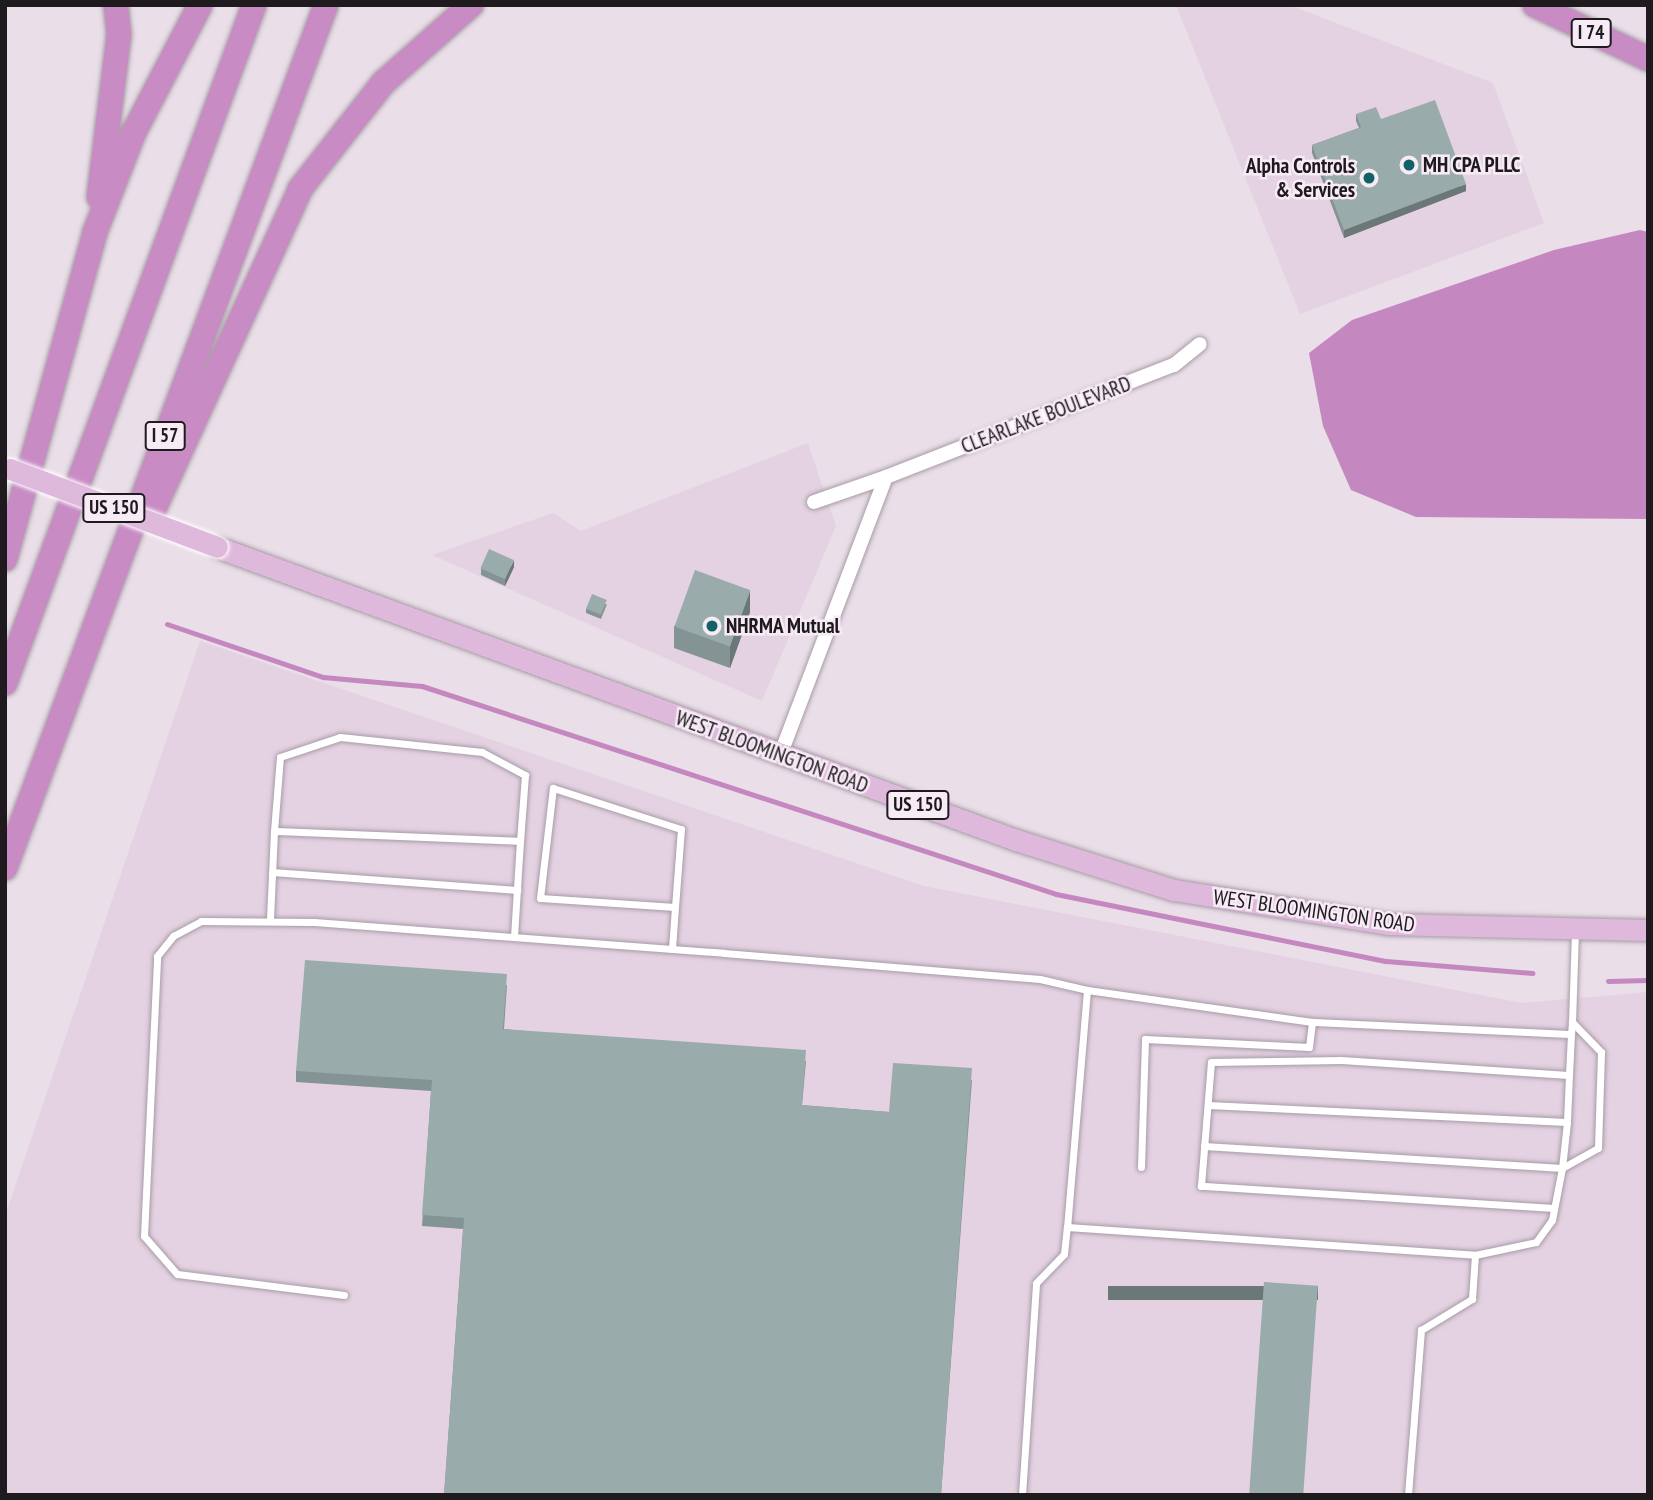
<!DOCTYPE html>
<style>
body{margin:0}
#map{position:relative;width:1653px;height:1500px;overflow:hidden;background:#eadee8;font-family:"PT Sans Narrow",sans-serif}
div>[style]{position:absolute}
.built>*{inset:0;background:#e4d2e2}
.water>*{inset:0;background:#c587c0}
.stream>*{height:5px;margin:-2.5px;padding:0 2.5px;transform-origin:2.5px;border-radius:2.5px;background:#c587c0}
.roads{filter:drop-shadow(0 0 2px #a79ca6) drop-shadow(0 0 2px #a79ca6)}
.service>*{height:7px;margin:-3.5px;padding:0 3.5px;transform-origin:3.5px;border-radius:3.5px;background:#fff}
.minor>*{height:14px;margin:-7px;padding:0 7px;transform-origin:7px;border-radius:7px;background:#fff}
.primary>*{height:21px;margin:-10.5px;padding:0 10.5px;transform-origin:10.5px;border-radius:10.5px;background:#dfb9dc}
.motorway>*{height:24px;margin:-12px;padding:0 12px;transform-origin:12px;border-radius:12px;background:#c98bc4}
.bridges{filter:drop-shadow(0 0 2px #fff) drop-shadow(0 0 2px #fff)}
.primary-bridge>*{height:21px;margin:-10.5px;padding:0 10.5px;transform-origin:10.5px;border-radius:10.5px;background:#dfb9dc}
.wall>*{inset:0;background:#849393}
.shaded-wall>*{inset:0;background:#6c7878;transform-origin:0 0}
.building>*{inset:0;background:#9aabab;transform-origin:0 0}
.dots>*{width:19px;height:19px;translate:-50% -50%;box-sizing:border-box;border:4px solid #f7ebf6;border-radius:50%}
span{translate:-50% -50%;white-space:nowrap;text-align:center;line-height:1.15;-webkit-text-stroke:5px #f7ebf6;paint-order:stroke}
.shield-label span{padding:2px 5px;background:#f7ebf6;border:2px solid;border-radius:5px;-webkit-text-stroke-width:0}
.shield-label{font-size:19px;color:#1e1a1e;font-weight:700}
.poi-label{font-size:21px;color:#1e1a1e;font-weight:700}
.left{translate:0 -50%;text-align:left}
.right{translate:-100% -50%;text-align:right}
.street-label{font-size:21px;color:#1e1a1e}
.frame{position:absolute;inset:0;border:7px solid #1e1a1e;pointer-events:none}
</style>
<div id="map">
<div class="built">
<div style="clip-path:polygon(1176px 5px,1289px 5px,1493px 83px,1544px 223px,1300px 314px)"></div>
<div style="clip-path:polygon(808px 443px,836px 526px,762px 701px,432px 555px,553px 513px,581px 531px)"></div>
<div style="clip-path:polygon(200px 641px,924px 886px,1522px 1003px,1648px 992px,1648px 1495px,5px 1495px,5px 1216px)"></div>
</div>
<div class="water">
<div style="clip-path:polygon(1640px 230px,1648px 232px,1648px 519px,1416px 517px,1351px 490px,1323px 426px,1309px 353px,1352px 320px,1554px 250px)"></div>
</div>
<div class="stream">
<div style="left:167px;top:624px;width:165px;rotate:18.8deg"></div>
<div style="left:323px;top:677px;width:99px;rotate:5.2deg"></div>
<div style="left:422px;top:686px;width:667px;rotate:18.16deg"></div>
<div style="left:1056px;top:894px;width:337px;rotate:11.5deg"></div>
<div style="left:1386px;top:961px;width:147px;rotate:4.7deg"></div>
<div style="left:1608px;top:981px;width:40px;rotate:-1.4deg"></div>
</div>
<div class="roads">
<div class="service">
<div style="left:274px;top:831px;width:74px;rotate:-85.4deg"></div>
<div style="left:280px;top:757px;width:63px;rotate:-18.4deg"></div>
<div style="left:340px;top:737px;width:143px;rotate:6deg"></div>
<div style="left:482px;top:752px;width:49px;rotate:28.1deg"></div>
<div style="left:525px;top:775px;width:66px;rotate:94.3deg"></div>
<div style="left:272px;top:872px;width:246px;rotate:4.2deg"></div>
<div style="left:270px;top:919px;width:88px;rotate:-87.4deg"></div>
<div style="left:274px;top:831px;width:246px;rotate:2.3deg"></div>
<div style="left:520px;top:841px;width:96px;rotate:93.6deg"></div>
<div style="left:672px;top:949px;width:42px;rotate:-85.9deg"></div>
<div style="left:675px;top:907px;width:135px;rotate:-176.2deg"></div>
<div style="left:540px;top:898px;width:111px;rotate:-83.3deg"></div>
<div style="left:553px;top:788px;width:134px;rotate:17.8deg"></div>
<div style="left:681px;top:829px;width:78px;rotate:94.4deg"></div>
<div style="left:1571px;top:1034px;width:259px;rotate:-177.3deg"></div>
<div style="left:1312px;top:1022px;width:227px;rotate:-171.9deg"></div>
<div style="left:1087px;top:990px;width:238px;rotate:94.8deg"></div>
<div style="left:1067px;top:1227px;width:409px;rotate:3.9deg"></div>
<div style="left:1475px;top:1255px;width:62px;rotate:-12deg"></div>
<div style="left:1536px;top:1242px;width:27px;rotate:-54deg"></div>
<div style="left:1552px;top:1220px;width:53px;rotate:-79.1deg"></div>
<div style="left:1562px;top:1168px;width:46px;rotate:-83.8deg"></div>
<div style="left:1567px;top:1122px;width:47px;rotate:-87.6deg"></div>
<div style="left:1569px;top:1075px;width:41px;rotate:-87.2deg"></div>
<div style="left:1571px;top:1034px;width:12px;rotate:-85deg"></div>
<div style="left:1572px;top:1022px;width:90px;rotate:-88.1deg"></div>
<div style="left:1208px;top:1105px;width:359px;rotate:2.7deg"></div>
<div style="left:1204px;top:1146px;width:359px;rotate:3.5deg"></div>
<div style="left:1562px;top:1168px;width:41px;rotate:-29.1deg"></div>
<div style="left:1598px;top:1148px;width:96px;rotate:-88.2deg"></div>
<div style="left:1601px;top:1052px;width:42px;rotate:-134deg"></div>
<div style="left:1141px;top:1167px;width:128px;rotate:-88.2deg"></div>
<div style="left:1145px;top:1039px;width:164px;rotate:2.8deg"></div>
<div style="left:1309px;top:1047px;width:25px;rotate:-83deg"></div>
<div style="left:1554px;top:1208px;width:354px;rotate:-176.4deg"></div>
<div style="left:1201px;top:1186px;width:124px;rotate:-85.4deg"></div>
<div style="left:1211px;top:1062px;width:130px;rotate:-0.9deg"></div>
<div style="left:1341px;top:1060px;width:228px;rotate:3.8deg"></div>
<div style="left:344px;top:1295px;width:168px;rotate:-172.8deg"></div>
<div style="left:177px;top:1274px;width:50px;rotate:-131deg"></div>
<div style="left:144px;top:1236px;width:280px;rotate:-87.3deg"></div>
<div style="left:157px;top:956px;width:26px;rotate:-51deg"></div>
<div style="left:173px;top:936px;width:32px;rotate:-28deg"></div>
<div style="left:201px;top:921px;width:113px;rotate:0.5deg"></div>
<div style="left:314px;top:922px;width:411px;rotate:4.3deg"></div>
<div style="left:724px;top:953px;width:317px;rotate:4.7deg"></div>
<div style="left:1040px;top:979px;width:48px;rotate:13.2deg"></div>
<div style="left:1022px;top:1495px;width:212px;rotate:-86.2deg"></div>
<div style="left:1036px;top:1283px;width:40px;rotate:-46deg"></div>
<div style="left:1064px;top:1254px;width:27px;rotate:-84deg"></div>
<div style="left:1408px;top:1495px;width:166px;rotate:-85.5deg"></div>
<div style="left:1421px;top:1330px;width:60px;rotate:-31.3deg"></div>
<div style="left:1472px;top:1299px;width:44px;rotate:-86.1deg"></div>
</div>
<div class="minor">
<div style="left:814px;top:502px;width:76px;rotate:-19.1deg"></div>
<div style="left:781px;top:753px;width:295px;rotate:-69.2deg"></div>
<div style="left:886px;top:477px;width:309px;rotate:-21.3deg"></div>
<div style="left:1174px;top:365px;width:33px;rotate:-39deg"></div>
</div>
<div class="primary">
<div style="left:217px;top:547px;width:851px;rotate:20.14deg"></div>
<div style="left:1016px;top:840px;width:166px;rotate:17.6deg"></div>
<div style="left:1174px;top:890px;width:217px;rotate:9deg"></div>
<div style="left:1388px;top:924px;width:260px;rotate:1.3deg"></div>
</div>
<div class="motorway">
<div style="left:1535px;top:5px;width:125px;rotate:25.5deg"></div>
<div style="left:99px;top:197px;width:163px;rotate:-83deg"></div>
<div style="left:119px;top:35px;width:30px;rotate:-96deg"></div>
<div style="left:152px;top:513px;width:356px;rotate:-65.4deg"></div>
<div style="left:300px;top:189px;width:135px;rotate:-51.9deg"></div>
<div style="left:383px;top:83px;width:118px;rotate:-41.6deg"></div>
<div style="left:5px;top:559px;width:339px;rotate:-74.6deg"></div>
<div style="left:95px;top:232px;width:107px;rotate:-68.7deg"></div>
<div style="left:134px;top:132px;width:143px;rotate:-62.5deg"></div>
<div style="left:5px;top:683px;width:722px;rotate:-69.83deg"></div>
<div style="left:5px;top:868px;width:921px;rotate:-69.6deg"></div>
</div>
</div>
<div class="bridges">
<div class="primary-bridge">
<div style="left:10px;top:469px;width:221px;rotate:20.6deg"></div>
</div>
</div>
<div class="wall">
<div style="clip-path:polygon(1356px 114px,1381px 119px,1466px 191px,1344px 238px,1312px 153px,1312px 145px,1359px 128px,1356px 121px)"></div>
<div style="clip-path:polygon(514px 567px,505px 586px,481px 575px,481px 568px)"></div>
<div style="clip-path:polygon(607px 604px,601px 619px,586px 613px,586px 609px)"></div>
<div style="clip-path:polygon(750px 612px,730px 668px,674px 648px,674px 626px)"></div>
<div style="clip-path:polygon(507px 985px,504px 1029px,806px 1061px,802px 1105px,889px 1112px,972px 1080px,941px 1495px,444px 1495px,463px 1229px,422px 1226px,431px 1091px,296px 1082px,296px 1071px)"></div>
</div>
<div class="shaded-wall">
<div style="clip-path:polygon(1466px 184px,1466px 191px,1344px 238px,1344px 230px)"></div>
<div style="clip-path:polygon(514px 560px,514px 567px,505px 586px,505px 579px)"></div>
<div style="clip-path:polygon(750px 590px,750px 612px,730px 668px,730px 646px)"></div>
<div style="left:1318px;top:1286px;width:14px;height:210px;rotate:90deg"></div>
</div>
<div class="building">
<div style="clip-path:polygon(1435px 100px,1466px 184px,1344px 230px,1312px 145px,1361px 127px,1356px 114px,1376px 107px,1381px 119px)"></div>
<div style="left:489px;top:549px;width:27px;height:21px;rotate:24deg"></div>
<div style="left:695px;top:570px;width:59px;height:60px;rotate:20deg"></div>
<div style="left:592px;top:594px;width:16px;height:16px;rotate:22deg"></div>
<div style="clip-path:polygon(305px 960px,507px 974px,503px 1029px,806px 1050px,802px 1105px,889px 1112px,893px 1063px,972px 1068px,941px 1495px,444px 1495px,464px 1218px,422px 1215px,432px 1080px,296px 1071px)"></div>
<div style="left:1264px;top:1282px;width:54px;height:214px;rotate:4deg"></div>
</div>
<div class="dots">
<div style="left:1409px;top:165px;background:#116266"></div>
<div style="left:1369px;top:178px;background:#116266"></div>
<div style="left:712px;top:626px;background:#116266"></div>
</div>
<div class="shield-label">
<span style="left:1591px;top:33px">I 74</span>
<span style="left:165px;top:436px">I 57</span>
<span style="left:114px;top:508px">US 150</span>
<span style="left:918px;top:805px">US 150</span>
</div>
<div class="poi-label">
<span class="left" style="left:1423px;top:165px">MH CPA PLLC</span>
<span class="right" style="left:1355px;top:178px">Alpha Controls<br>&amp; Services</span>
<span class="left" style="left:726px;top:626px">NHRMA Mutual</span>
</div>
<div class="street-label">
<span style="left:1046px;top:415px;rotate:-21deg">CLEARLAKE BOULEVARD</span>
<span style="left:772px;top:752px;rotate:20deg">WEST BLOOMINGTON ROAD</span>
<span style="left:1314px;top:911px;rotate:8deg">WEST BLOOMINGTON ROAD</span>
</div>
<div class="frame"></div>
</div>
